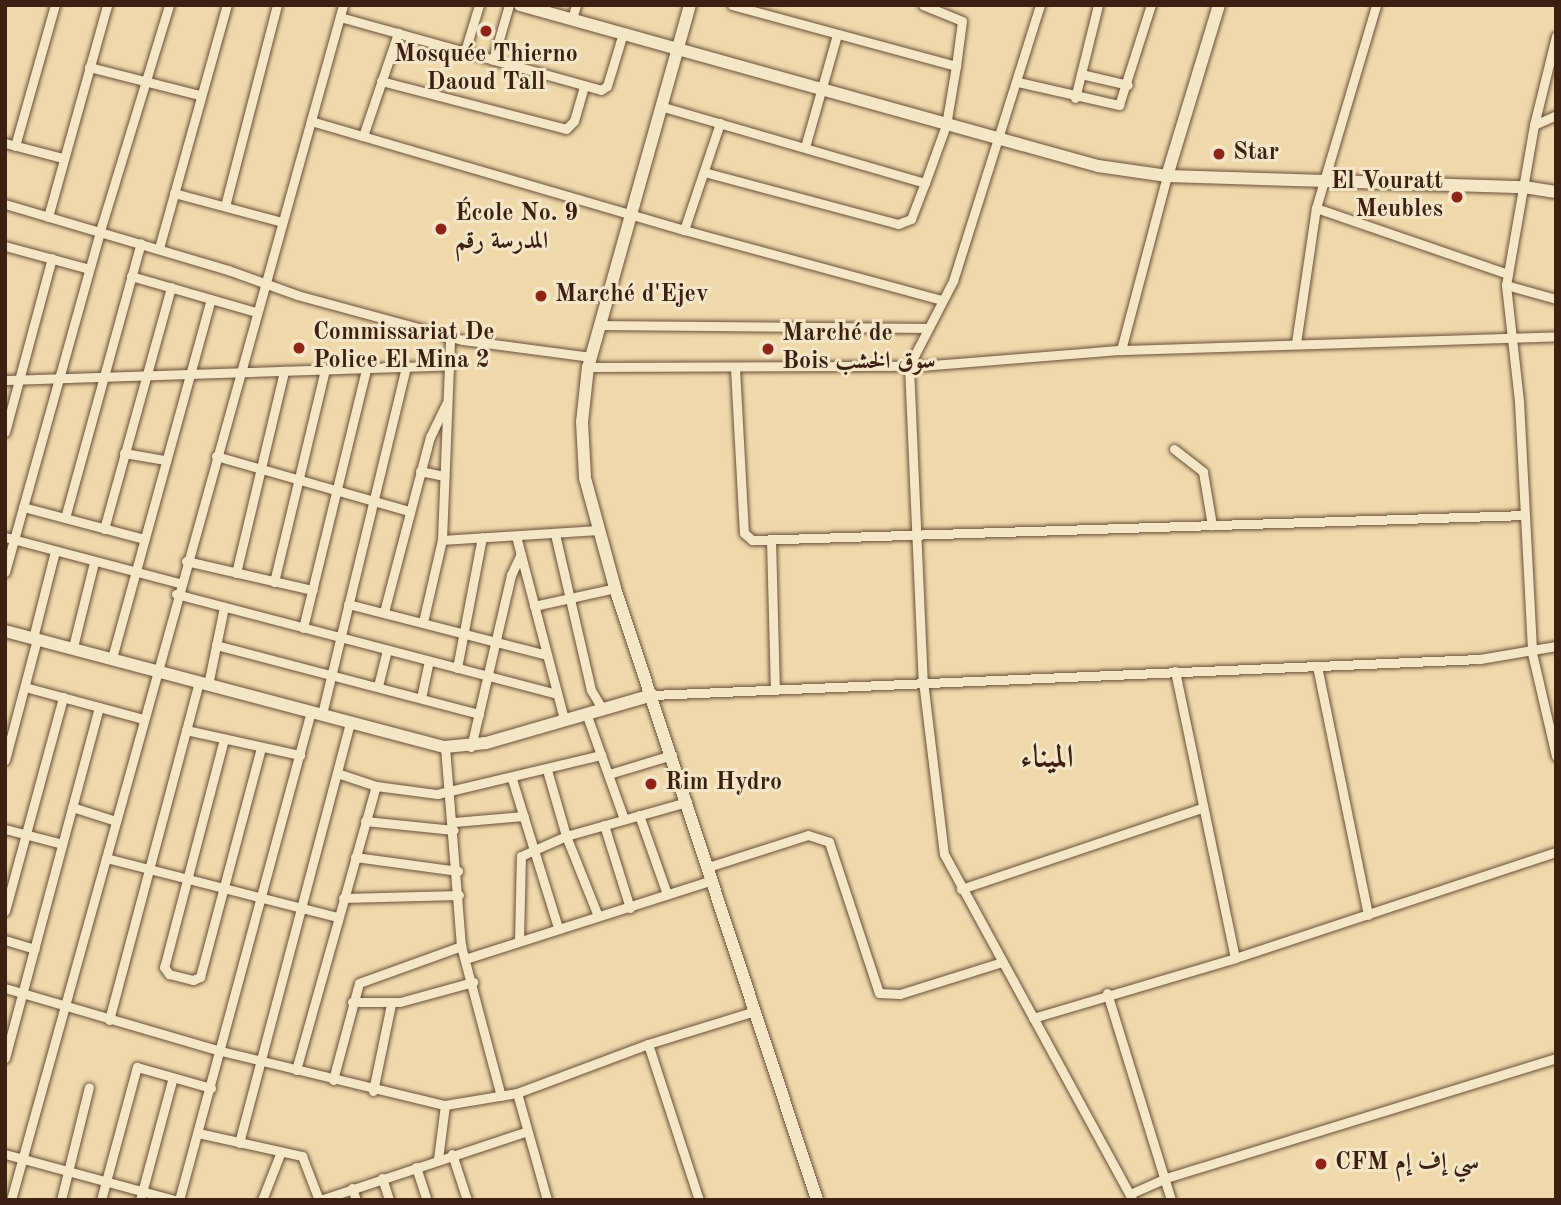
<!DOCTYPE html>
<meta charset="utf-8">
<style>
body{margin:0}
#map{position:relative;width:1561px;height:1205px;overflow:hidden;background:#efd9ab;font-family:"Old Standard TT",Amiri,serif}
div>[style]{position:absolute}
.roads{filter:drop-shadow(0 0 2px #694f39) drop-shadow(0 0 2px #694f39)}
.street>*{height:9px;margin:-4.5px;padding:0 4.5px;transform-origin:4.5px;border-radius:4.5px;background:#f5e6c8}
.secondary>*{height:12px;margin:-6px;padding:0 6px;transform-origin:6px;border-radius:6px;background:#f5e6c8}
.dots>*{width:19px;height:19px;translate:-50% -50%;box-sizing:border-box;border:4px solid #f5e6c8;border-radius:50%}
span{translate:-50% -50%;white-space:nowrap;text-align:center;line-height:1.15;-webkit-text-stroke:6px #f5e6c8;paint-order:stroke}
.poi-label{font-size:24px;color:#3c2113;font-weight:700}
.left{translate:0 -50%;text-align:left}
.right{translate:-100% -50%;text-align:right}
.district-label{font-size:32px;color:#3c2113;font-weight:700}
.frame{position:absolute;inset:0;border:7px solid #3c2113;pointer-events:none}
</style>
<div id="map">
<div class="roads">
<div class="street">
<div style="left:923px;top:5px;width:42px;rotate:22.3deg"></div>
<div style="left:962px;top:21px;width:45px;rotate:97.6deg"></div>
<div style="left:1040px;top:5px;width:289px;rotate:107.5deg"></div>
<div style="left:953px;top:281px;width:96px;rotate:117.4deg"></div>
<div style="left:909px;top:366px;width:315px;rotate:87.5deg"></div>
<div style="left:923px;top:681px;width:174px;rotate:83.1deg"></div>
<div style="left:944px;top:854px;width:394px;rotate:61.4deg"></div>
<div style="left:340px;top:17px;width:271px;rotate:15.6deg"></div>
<div style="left:601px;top:90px;width:7px;rotate:-34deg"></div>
<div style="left:607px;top:86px;width:55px;rotate:-73.2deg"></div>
<div style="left:572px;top:19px;width:15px;rotate:-74deg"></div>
<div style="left:1556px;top:36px;width:92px;rotate:103.9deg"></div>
<div style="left:1534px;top:125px;width:162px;rotate:99.9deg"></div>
<div style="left:1506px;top:285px;width:117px;rotate:83.6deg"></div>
<div style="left:1519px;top:401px;width:252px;rotate:87deg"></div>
<div style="left:1532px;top:653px;width:106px;rotate:76.9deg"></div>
<div style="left:465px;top:51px;width:48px;rotate:-73.1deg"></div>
<div style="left:493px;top:60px;width:57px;rotate:-73.8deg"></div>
<div style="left:89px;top:67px;width:114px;rotate:14.2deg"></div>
<div style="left:1081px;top:74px;width:48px;rotate:13.2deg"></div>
<div style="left:381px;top:81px;width:191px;rotate:14.5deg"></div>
<div style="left:566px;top:129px;width:11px;rotate:-45deg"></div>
<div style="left:574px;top:121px;width:37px;rotate:-74deg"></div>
<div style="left:1018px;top:82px;width:104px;rotate:12.8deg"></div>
<div style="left:1119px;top:105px;width:105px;rotate:-72.3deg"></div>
<div style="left:1075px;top:98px;width:96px;rotate:-76.1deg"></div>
<div style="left:660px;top:106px;width:276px;rotate:16.2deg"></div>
<div style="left:925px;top:183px;width:62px;rotate:-70.1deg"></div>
<div style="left:946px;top:125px;width:60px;rotate:-80.4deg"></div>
<div style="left:956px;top:66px;width:232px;rotate:-164.8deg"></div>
<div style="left:311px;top:121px;width:389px;rotate:16.3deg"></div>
<div style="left:684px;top:230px;width:267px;rotate:15.2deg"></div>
<div style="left:1534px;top:125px;width:24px;rotate:-24deg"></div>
<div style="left:363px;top:136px;width:109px;rotate:-71.2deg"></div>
<div style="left:5px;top:143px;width:59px;rotate:14.7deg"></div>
<div style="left:15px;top:146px;width:147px;rotate:-74.2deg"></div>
<div style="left:805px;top:147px;width:116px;rotate:-74.1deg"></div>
<div style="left:704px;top:172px;width:201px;rotate:15deg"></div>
<div style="left:898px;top:224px;width:14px;rotate:-21deg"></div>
<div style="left:911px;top:219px;width:39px;rotate:-69deg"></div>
<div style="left:174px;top:193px;width:112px;rotate:15deg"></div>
<div style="left:5px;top:204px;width:233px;rotate:16.5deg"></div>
<div style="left:228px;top:270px;width:73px;rotate:19.9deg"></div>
<div style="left:297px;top:295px;width:172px;rotate:15.2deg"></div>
<div style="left:463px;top:340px;width:129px;rotate:7.6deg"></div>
<div style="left:225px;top:206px;width:208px;rotate:-75.5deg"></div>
<div style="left:1316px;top:208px;width:203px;rotate:19deg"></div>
<div style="left:48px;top:217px;width:220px;rotate:-74.4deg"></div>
<div style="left:684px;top:230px;width:113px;rotate:-71.4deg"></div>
<div style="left:5px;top:246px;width:87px;rotate:15.3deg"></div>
<div style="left:159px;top:248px;width:252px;rotate:-74.4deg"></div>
<div style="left:131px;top:276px;width:130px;rotate:16.1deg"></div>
<div style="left:1506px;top:285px;width:52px;rotate:15.6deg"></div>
<div style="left:600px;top:325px;width:328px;rotate:0.5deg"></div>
<div style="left:1296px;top:343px;width:136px;rotate:-81.6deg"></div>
<div style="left:1316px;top:208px;width:212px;rotate:-73.5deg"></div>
<div style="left:1121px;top:350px;width:180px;rotate:-75.2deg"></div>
<div style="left:588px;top:367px;width:332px;rotate:-0.2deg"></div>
<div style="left:920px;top:366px;width:202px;rotate:-4.6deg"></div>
<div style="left:1121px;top:350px;width:435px;rotate:-1.8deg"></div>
<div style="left:735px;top:368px;width:165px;rotate:86.9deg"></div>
<div style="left:744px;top:533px;width:11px;rotate:41deg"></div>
<div style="left:752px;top:540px;width:772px;rotate:-1.85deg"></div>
<div style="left:5px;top:380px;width:444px;rotate:-1.9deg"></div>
<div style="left:5px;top:432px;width:180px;rotate:-74.9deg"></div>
<div style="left:1174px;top:449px;width:37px;rotate:38deg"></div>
<div style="left:1203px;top:472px;width:54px;rotate:80.4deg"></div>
<div style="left:124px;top:453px;width:42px;rotate:9.7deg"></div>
<div style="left:216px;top:456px;width:201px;rotate:15.9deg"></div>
<div style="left:420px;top:471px;width:25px;rotate:12deg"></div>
<div style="left:23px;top:507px;width:125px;rotate:14.8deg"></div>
<div style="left:65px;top:518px;width:285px;rotate:-74.6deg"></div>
<div style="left:104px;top:529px;width:251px;rotate:-74.5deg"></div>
<div style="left:555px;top:534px;width:160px;rotate:77deg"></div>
<div style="left:591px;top:690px;width:21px;rotate:59deg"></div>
<div style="left:516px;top:536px;width:189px;rotate:75.3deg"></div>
<div style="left:5px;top:537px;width:180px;rotate:14.8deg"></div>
<div style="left:442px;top:540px;width:156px;rotate:-3.7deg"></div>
<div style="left:771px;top:540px;width:148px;rotate:88.5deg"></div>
<div style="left:186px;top:561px;width:130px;rotate:12.9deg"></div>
<div style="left:5px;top:572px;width:354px;rotate:-74.4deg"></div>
<div style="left:100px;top:231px;width:236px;rotate:-73deg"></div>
<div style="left:236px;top:573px;width:208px;rotate:-76.6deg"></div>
<div style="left:274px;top:582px;width:218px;rotate:-76.5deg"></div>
<div style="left:176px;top:594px;width:394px;rotate:14.7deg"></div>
<div style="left:348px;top:604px;width:205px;rotate:14.4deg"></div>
<div style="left:534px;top:606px;width:83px;rotate:-12.5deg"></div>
<div style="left:384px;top:612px;width:181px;rotate:-75.3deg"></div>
<div style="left:430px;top:437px;width:37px;rotate:-64deg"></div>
<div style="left:423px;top:622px;width:84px;rotate:-77deg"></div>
<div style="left:442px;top:540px;width:203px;rotate:-87.7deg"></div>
<div style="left:303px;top:628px;width:267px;rotate:-76.3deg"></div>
<div style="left:33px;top:638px;width:90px;rotate:-75.8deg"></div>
<div style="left:216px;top:645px;width:272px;rotate:14.7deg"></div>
<div style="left:73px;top:647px;width:88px;rotate:-76.1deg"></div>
<div style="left:112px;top:658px;width:372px;rotate:-74.6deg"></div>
<div style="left:1317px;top:666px;width:254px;rotate:78.4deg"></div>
<div style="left:457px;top:668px;width:133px;rotate:-79.2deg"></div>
<div style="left:1175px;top:671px;width:293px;rotate:78.2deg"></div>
<div style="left:208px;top:685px;width:80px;rotate:-78.4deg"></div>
<div style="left:378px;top:686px;width:37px;rotate:-76deg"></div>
<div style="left:25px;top:687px;width:123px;rotate:15.1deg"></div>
<div style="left:652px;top:695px;width:829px;rotate:-2.49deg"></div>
<div style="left:1480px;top:659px;width:77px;rotate:-9.7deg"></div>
<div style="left:421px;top:698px;width:38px;rotate:-78deg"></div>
<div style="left:586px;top:713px;width:113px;rotate:70.3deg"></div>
<div style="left:322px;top:714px;width:356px;rotate:-76.4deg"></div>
<div style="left:186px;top:730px;width:117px;rotate:12.4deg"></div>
<div style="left:224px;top:739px;width:236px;rotate:104.7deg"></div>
<div style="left:164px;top:967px;width:9px;rotate:54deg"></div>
<div style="left:169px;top:974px;width:25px;rotate:14deg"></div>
<div style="left:193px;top:980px;width:8px;rotate:-23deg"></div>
<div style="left:200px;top:977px;width:238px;rotate:-75.1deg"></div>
<div style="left:445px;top:747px;width:200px;rotate:85.4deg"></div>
<div style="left:461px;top:946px;width:155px;rotate:75.1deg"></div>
<div style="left:471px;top:747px;width:177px;rotate:-76.9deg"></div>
<div style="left:511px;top:575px;width:23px;rotate:-65deg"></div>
<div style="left:5px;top:760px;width:125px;rotate:-75.2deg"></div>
<div style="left:547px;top:770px;width:69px;rotate:73.9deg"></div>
<div style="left:566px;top:836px;width:86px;rotate:68.2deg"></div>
<div style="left:337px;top:773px;width:41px;rotate:18.4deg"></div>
<div style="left:376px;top:786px;width:62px;rotate:7.5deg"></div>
<div style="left:437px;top:794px;width:169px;rotate:-13.4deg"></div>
<div style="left:609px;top:774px;width:66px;rotate:-16.8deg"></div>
<div style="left:512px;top:779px;width:156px;rotate:72.8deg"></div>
<div style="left:72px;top:807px;width:46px;rotate:17.7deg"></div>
<div style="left:639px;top:815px;width:84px;rotate:70.5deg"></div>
<div style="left:365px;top:821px;width:89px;rotate:5.8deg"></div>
<div style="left:454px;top:822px;width:70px;rotate:-4.9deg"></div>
<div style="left:604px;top:825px;width:87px;rotate:72.6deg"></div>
<div style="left:5px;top:829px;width:59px;rotate:14.7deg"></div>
<div style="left:355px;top:857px;width:104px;rotate:7.7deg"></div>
<div style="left:106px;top:858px;width:238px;rotate:14.3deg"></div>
<div style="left:708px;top:867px;width:105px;rotate:-17.7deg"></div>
<div style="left:808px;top:835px;width:22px;rotate:18deg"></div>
<div style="left:829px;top:842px;width:159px;rotate:71.7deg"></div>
<div style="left:879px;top:993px;width:21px;rotate:3deg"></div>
<div style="left:900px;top:994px;width:107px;rotate:-17.4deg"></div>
<div style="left:961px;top:889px;width:254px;rotate:-18.6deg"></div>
<div style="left:343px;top:898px;width:116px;rotate:-1.5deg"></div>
<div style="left:5px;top:911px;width:222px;rotate:-74.8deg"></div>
<div style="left:5px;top:940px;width:31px;rotate:17deg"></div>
<div style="left:519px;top:941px;width:85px;rotate:-88.7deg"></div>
<div style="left:521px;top:856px;width:49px;rotate:-24deg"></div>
<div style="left:566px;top:836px;width:126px;rotate:-15.7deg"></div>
<div style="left:465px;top:959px;width:259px;rotate:-17.7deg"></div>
<div style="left:5px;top:988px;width:225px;rotate:16.3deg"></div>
<div style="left:221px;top:1051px;width:230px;rotate:13.6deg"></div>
<div style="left:445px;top:1105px;width:73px;rotate:-9.5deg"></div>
<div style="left:517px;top:1093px;width:140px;rotate:-20.5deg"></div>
<div style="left:648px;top:1044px;width:112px;rotate:-17.1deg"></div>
<div style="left:1107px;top:993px;width:217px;rotate:72.8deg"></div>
<div style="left:352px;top:1002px;width:48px"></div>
<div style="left:400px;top:1002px;width:76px;rotate:-15.3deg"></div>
<div style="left:1033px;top:1018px;width:211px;rotate:-16.5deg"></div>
<div style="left:1235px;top:958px;width:338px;rotate:-18.3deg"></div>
<div style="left:109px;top:1020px;width:350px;rotate:-75.1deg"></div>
<div style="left:648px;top:1044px;width:164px;rotate:71.9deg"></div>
<div style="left:5px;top:1058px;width:363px;rotate:-75deg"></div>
<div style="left:296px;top:1070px;width:295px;rotate:-74.3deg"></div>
<div style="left:333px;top:1080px;width:100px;rotate:-75deg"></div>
<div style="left:359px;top:983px;width:109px;rotate:-19.9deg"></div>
<div style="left:373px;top:1091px;width:89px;rotate:-78.3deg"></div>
<div style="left:517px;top:1093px;width:111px;rotate:74.3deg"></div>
<div style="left:198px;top:1133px;width:107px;rotate:12.5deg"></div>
<div style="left:302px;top:1156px;width:47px;rotate:68.9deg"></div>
<div style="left:239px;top:1143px;width:434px;rotate:-75.2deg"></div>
<div style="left:5px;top:1154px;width:175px;rotate:15.2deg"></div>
<div style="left:452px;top:1154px;width:48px;rotate:71.9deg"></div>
<div style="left:438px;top:1159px;width:54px;rotate:-82.6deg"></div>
<div style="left:416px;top:1167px;width:35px;rotate:72deg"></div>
<div style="left:382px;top:1178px;width:23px;rotate:72deg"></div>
<div style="left:352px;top:1188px;width:13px;rotate:72deg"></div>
<div style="left:1130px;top:1194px;width:36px;rotate:-24deg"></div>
<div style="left:1163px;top:1179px;width:411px;rotate:-17.1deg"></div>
<div style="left:11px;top:1200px;width:1240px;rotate:-74.47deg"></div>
<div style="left:61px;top:1200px;width:116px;rotate:-76.1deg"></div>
<div style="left:101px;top:1200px;width:138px;rotate:-74.9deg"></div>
<div style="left:137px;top:1067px;width:77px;rotate:15.8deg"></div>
<div style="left:140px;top:1200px;width:127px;rotate:-75deg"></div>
<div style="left:179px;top:1200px;width:507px;rotate:-74.89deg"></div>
<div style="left:262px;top:1200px;width:49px;rotate:-68.6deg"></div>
<div style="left:320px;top:1200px;width:216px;rotate:-18.4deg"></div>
</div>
<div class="secondary">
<div style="left:520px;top:5px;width:600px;rotate:15.57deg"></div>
<div style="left:1098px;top:166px;width:70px;rotate:8.2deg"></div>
<div style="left:1167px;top:176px;width:357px;rotate:1.8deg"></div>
<div style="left:1524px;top:187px;width:32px;rotate:9deg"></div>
<div style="left:690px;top:5px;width:376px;rotate:105.7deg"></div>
<div style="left:588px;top:367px;width:55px;rotate:96.2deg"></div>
<div style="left:582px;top:422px;width:56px;rotate:86.9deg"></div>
<div style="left:585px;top:478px;width:114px;rotate:74.7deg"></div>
<div style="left:615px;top:588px;width:644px;rotate:71.73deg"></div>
<div style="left:1167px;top:176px;width:179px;rotate:-73.1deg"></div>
<div style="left:5px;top:631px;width:455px;rotate:14.8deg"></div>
<div style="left:445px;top:747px;width:41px;rotate:-5.6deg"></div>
<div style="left:486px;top:743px;width:173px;rotate:-16.1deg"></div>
</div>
</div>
<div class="dots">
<div style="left:486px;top:31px;background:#8f2418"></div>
<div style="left:1219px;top:154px;background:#8f2418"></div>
<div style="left:1457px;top:197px;background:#8f2418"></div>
<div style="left:441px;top:229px;background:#8f2418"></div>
<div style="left:541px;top:296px;background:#8f2418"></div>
<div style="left:299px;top:348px;background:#8f2418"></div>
<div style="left:768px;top:349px;background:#8f2418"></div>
<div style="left:651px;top:784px;background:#8f2418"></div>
<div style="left:1321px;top:1164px;background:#8f2418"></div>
</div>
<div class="poi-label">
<span style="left:486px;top:70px">Mosquée Thierno<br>Daoud Tall</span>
<span class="left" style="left:1233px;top:154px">Star</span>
<span class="right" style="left:1443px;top:197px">El Vouratt<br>Meubles</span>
<span class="left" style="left:455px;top:229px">École No. 9<br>المدرسة رقم</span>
<span class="left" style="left:555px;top:296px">Marché d'Ejev</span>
<span class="left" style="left:313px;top:348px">Commissariat De<br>Police El Mina 2</span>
<span class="left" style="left:782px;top:349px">Marché de<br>Bois سوق الخشب</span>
<span class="left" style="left:665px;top:784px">Rim Hydro</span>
<span class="left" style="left:1335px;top:1164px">CFM سي إف إم</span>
</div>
<div class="district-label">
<span style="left:1047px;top:759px">الميناء</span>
</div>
<div class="frame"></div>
</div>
